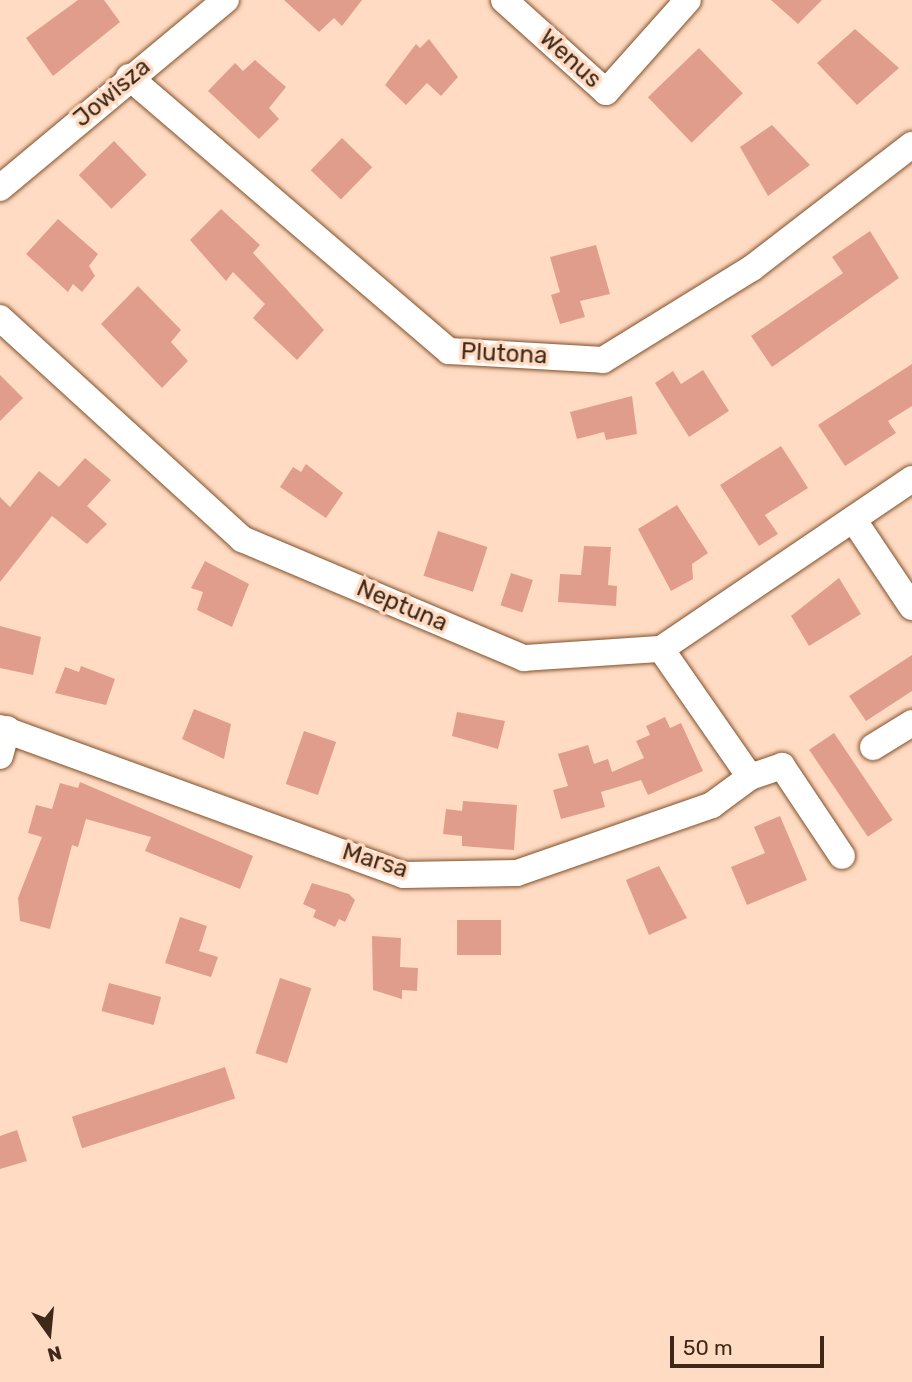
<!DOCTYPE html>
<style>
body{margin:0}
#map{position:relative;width:912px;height:1382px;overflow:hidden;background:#ffdbc3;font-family:Rubik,sans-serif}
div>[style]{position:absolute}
.building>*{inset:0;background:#e19d8b;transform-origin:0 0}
.roads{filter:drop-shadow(0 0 2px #825029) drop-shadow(0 0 2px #825029)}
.minor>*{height:26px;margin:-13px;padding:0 13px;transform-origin:13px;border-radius:13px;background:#fff}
span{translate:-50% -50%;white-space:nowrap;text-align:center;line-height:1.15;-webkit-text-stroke:7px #ffdbc3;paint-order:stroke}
.street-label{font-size:24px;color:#3e2818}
.north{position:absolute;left:14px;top:1298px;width:70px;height:70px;-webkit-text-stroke:5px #ffdbc3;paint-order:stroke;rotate:165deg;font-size:19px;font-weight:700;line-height:28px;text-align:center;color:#3e2818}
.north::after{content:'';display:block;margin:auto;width:24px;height:32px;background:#3e2818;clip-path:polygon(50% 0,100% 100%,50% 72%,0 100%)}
.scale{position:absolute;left:670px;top:1336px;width:154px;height:32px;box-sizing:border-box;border:4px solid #3e2818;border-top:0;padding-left:9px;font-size:21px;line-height:24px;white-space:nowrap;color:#3e2818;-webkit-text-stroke:5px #ffdbc3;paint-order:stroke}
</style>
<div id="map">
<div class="building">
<div style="clip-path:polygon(78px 0,104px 0,120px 22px,53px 76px,26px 38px)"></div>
<div style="clip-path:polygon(284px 0,362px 0,342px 26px,334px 18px,319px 32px)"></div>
<div style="clip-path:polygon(771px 0,822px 0,798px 24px)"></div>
<div style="clip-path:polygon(855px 29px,899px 68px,857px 105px,817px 63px)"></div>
<div style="clip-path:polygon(429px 39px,458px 77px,441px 96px,427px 83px,406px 105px,385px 85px,416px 44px,420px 48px)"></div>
<div style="left:699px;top:48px;width:63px;height:71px;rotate:46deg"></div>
<div style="clip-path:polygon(255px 60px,286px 87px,269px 108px,279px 119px,259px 139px,208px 91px,235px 63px,243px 71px)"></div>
<div style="clip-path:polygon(772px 125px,810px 165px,768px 196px,740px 147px)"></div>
<div style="left:342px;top:138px;width:42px;height:45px;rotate:44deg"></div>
<div style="left:114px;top:141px;width:47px;height:49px;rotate:46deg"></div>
<div style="clip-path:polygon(221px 209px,260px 245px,253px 253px,324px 330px,297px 360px,253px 318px,265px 304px,233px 272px,226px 281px,190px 240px)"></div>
<div style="clip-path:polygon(58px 219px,98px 254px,89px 266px,95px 276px,82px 292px,73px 284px,68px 292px,26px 254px)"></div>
<div style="clip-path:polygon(870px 231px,899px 278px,772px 367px,751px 336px,843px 273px,832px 257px)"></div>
<div style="clip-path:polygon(596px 245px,610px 294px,580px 301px,585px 317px,560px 324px,551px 295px,560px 292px,550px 257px)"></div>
<div style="clip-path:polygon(138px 286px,181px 330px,171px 342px,188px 361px,162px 388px,101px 324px)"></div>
<div style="clip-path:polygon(912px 364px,912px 406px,888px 421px,896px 433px,845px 466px,818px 425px)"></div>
<div style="clip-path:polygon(703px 370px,729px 411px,689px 437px,655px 383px,673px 371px,681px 384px)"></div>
<div style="clip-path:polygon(0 375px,23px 398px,0 421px)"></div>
<div style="clip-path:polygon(632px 396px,637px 434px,606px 440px,604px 432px,577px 439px,570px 412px)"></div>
<div style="clip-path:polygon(781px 446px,808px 488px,765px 515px,778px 534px,759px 546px,720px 485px)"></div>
<div style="clip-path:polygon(85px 458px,111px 480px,87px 506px,107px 524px,87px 544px,52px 516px,0 582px,0 497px,10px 507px,39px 471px,59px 487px)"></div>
<div style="clip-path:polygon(306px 464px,343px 493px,326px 518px,280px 487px,293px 467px,301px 472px)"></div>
<div style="clip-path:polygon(677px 505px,708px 553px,692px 564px,693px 579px,671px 591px,638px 529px)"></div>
<div style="left:438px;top:531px;width:52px;height:47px;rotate:18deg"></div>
<div style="clip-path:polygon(584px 546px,611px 547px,608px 585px,617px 586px,616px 606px,558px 602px,560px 574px,581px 575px)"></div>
<div style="clip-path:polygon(205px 561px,249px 584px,232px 627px,197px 610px,203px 592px,191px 588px)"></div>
<div style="left:511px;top:573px;width:23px;height:34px;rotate:18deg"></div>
<div style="clip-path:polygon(839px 578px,861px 614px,809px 646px,791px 616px)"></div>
<div style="clip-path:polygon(0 626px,41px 637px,33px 675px,0 668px)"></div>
<div style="clip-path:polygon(912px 655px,912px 691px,866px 721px,849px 696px)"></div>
<div style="clip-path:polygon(81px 666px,115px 679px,106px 705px,55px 693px,65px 667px,79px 672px)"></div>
<div style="clip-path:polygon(194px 709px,231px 724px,224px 759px,182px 739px)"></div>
<div style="clip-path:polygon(457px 712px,505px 721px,498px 749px,452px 736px)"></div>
<div style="clip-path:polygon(665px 717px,670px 728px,681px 723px,703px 771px,648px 795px,641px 780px,601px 792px,605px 807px,561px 819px,553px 790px,568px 786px,558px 754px,588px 745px,594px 764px,608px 759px,612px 772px,644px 758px,636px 741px,650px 735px,646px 726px)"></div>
<div style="left:304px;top:731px;width:34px;height:56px;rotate:19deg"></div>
<div style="left:834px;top:733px;width:105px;height:30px;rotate:56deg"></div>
<div style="clip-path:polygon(80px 782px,253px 856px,240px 889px,145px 851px,151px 837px,86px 819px,78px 847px,72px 845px,50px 929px,20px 921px,18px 898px,42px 837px,28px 833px,36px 805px,52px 809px,60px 783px,78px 788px)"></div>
<div style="clip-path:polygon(463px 801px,517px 805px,514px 850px,462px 846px,462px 836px,443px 834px,446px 809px,462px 811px)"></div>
<div style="clip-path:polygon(780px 816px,807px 880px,747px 905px,731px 867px,765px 853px,754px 827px)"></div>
<div style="clip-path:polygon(659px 866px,687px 918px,649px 935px,626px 880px)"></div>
<div style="clip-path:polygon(312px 883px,349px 894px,355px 900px,345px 922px,339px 919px,335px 927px,313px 917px,316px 910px,303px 904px)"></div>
<div style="clip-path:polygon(180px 917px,207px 926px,199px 951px,218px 957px,211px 977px,165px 963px)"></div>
<div style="left:457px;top:920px;width:44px;height:35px"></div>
<div style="clip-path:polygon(372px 936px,401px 938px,400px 967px,418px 968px,417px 991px,402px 990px,402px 999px,373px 990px)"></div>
<div style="left:280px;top:978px;width:33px;height:79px;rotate:18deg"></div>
<div style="left:109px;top:983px;width:54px;height:29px;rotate:15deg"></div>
<div style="left:225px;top:1067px;width:33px;height:161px;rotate:72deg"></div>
<div style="clip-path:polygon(17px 1130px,27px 1161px,0 1169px,0 1136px)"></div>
</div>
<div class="roads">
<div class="minor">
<div style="left:504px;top:0;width:137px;rotate:42deg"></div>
<div style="left:606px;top:92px;width:123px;rotate:-48.3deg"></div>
<div style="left:129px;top:77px;width:421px;rotate:40.6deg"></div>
<div style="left:449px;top:351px;width:154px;rotate:3.3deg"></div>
<div style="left:603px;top:360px;width:175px;rotate:-31.7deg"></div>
<div style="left:752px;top:268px;width:202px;rotate:-37.6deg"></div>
<div style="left:0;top:188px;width:294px;rotate:-39.8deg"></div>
<div style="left:0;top:318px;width:328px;rotate:42.4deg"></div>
<div style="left:242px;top:539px;width:306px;rotate:22.9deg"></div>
<div style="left:524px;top:658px;width:137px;rotate:-3.8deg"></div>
<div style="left:661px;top:649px;width:303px;rotate:-34.1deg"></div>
<div style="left:853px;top:519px;width:106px;rotate:56.2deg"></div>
<div style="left:0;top:728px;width:429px;rotate:20deg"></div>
<div style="left:403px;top:875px;width:114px;rotate:-1deg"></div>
<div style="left:517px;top:873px;width:207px;rotate:-19.2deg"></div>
<div style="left:712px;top:805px;width:47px;rotate:-36.4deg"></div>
<div style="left:750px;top:777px;width:156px;rotate:-124.8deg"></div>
<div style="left:873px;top:747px;width:46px;rotate:-31.6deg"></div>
<div style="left:0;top:756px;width:28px;rotate:-75deg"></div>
<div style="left:750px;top:777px;width:34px;rotate:-19deg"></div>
<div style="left:782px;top:766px;width:108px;rotate:56.3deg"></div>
</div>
</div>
<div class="street-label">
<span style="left:570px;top:59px;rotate:42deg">Wenus</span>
<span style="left:112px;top:93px;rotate:-40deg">Jowisza</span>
<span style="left:504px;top:354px;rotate:3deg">Plutona</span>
<span style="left:402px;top:606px;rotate:23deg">Neptuna</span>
<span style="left:375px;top:861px;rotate:17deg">Marsa</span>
</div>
<div class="north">N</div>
<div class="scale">50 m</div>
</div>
